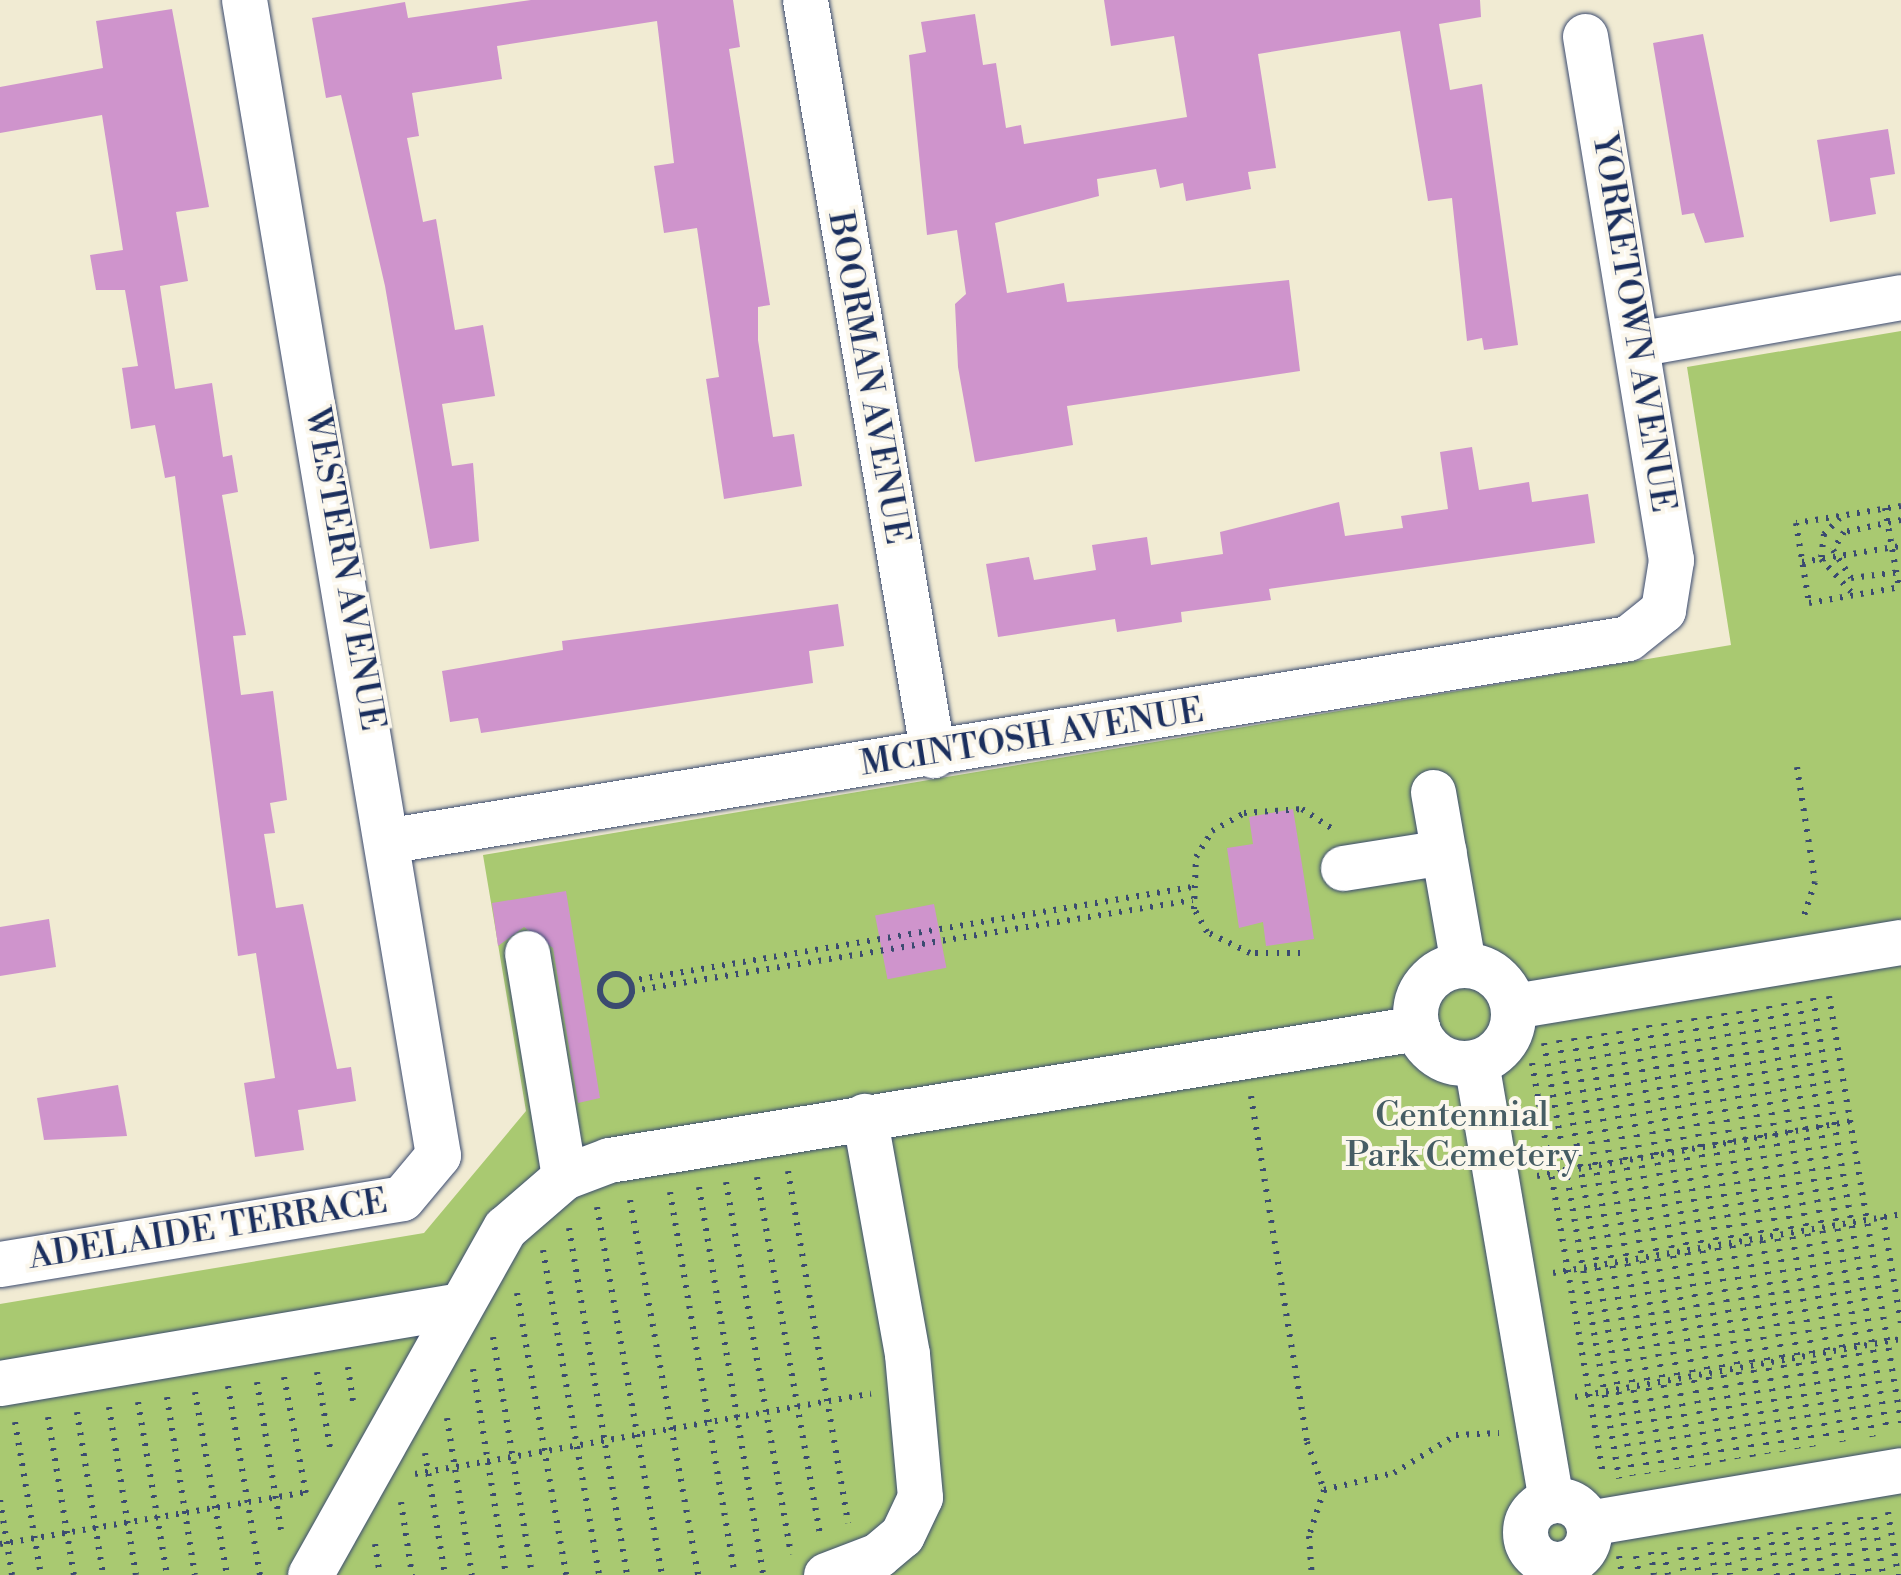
<!DOCTYPE html>
<style>
body{margin:0}
#map{position:relative;width:1901px;height:1575px;overflow:hidden;background:#f1ebd3;font-family:"Libre Bodoni",serif}
div>[style]{position:absolute}
.green>*{inset:0;background:#a9c971}
.building>*{inset:0;background:#cf94cc;transform-origin:0 0}
.path>*{height:6px;margin-top:-3px;transform-origin:0;background:repeating-linear-gradient(90deg,#3b4b70 0 2.5px,transparent 0 10.5px)}
.path>.ring{margin:-3px;padding:0;box-sizing:content-box;background:none;border:6px solid #3b4b70;border-radius:50%}
.roads{filter:drop-shadow(0 0 2px #3b4b70) drop-shadow(0 0 2px #3b4b70)}
.minor>*{height:45px;margin:-22.5px;padding:0 22.5px;transform-origin:22.5px;border-radius:22.5px;background:#fff}
.minor>.ring{margin:-22.5px;padding:0;box-sizing:content-box;background:none;border:45px solid #fff;border-radius:50%}
span{translate:-50% -50%;white-space:nowrap;text-align:center;line-height:1.15;-webkit-text-stroke:8px #fbf7ec;paint-order:stroke}
.street-label{font-size:35px;color:#1b2f5e}
.park-label{font-size:35px;color:#465d64}
</style>
<div id="map">
<div class="green">
<div style="clip-path:polygon(1901px 331px,1901px 1575px,0 1575px,0 1304px,424px 1233px,526px 1111px,483px 855px,1731px 645px,1687px 367px)"></div>
</div>
<div class="building">
<div style="clip-path:polygon(531px 0,733px 0,740px 47px,729px 49px,770px 305px,758px 307px,758px 340px,773px 437px,794px 434px,802px 486px,724px 499px,706px 379px,719px 377px,697px 228px,664px 233px,654px 166px,674px 163px,657px 21px,497px 46px,502px 79px,412px 93px,419px 136px,407px 138px,423px 222px,436px 219px,455px 330px,483px 325px,495px 396px,442px 404px,452px 466px,473px 463px,479px 541px,430px 549px,385px 286px,341px 95px,326px 98px,312px 18px,405px 2px,408px 18px)"></div>
<div style="clip-path:polygon(1104px 0,1480px 0,1481px 17px,1439px 24px,1450px 90px,1482px 84px,1518px 345px,1484px 350px,1482px 338px,1467px 341px,1452px 198px,1428px 201px,1400px 31px,1258px 54px,1276px 168px,1248px 172px,1251px 189px,1186px 201px,1183px 183px,1160px 188px,1156px 169px,1097px 179px,1099px 196px,995px 223px,1007px 293px,1064px 283px,1067px 302px,1289px 280px,1300px 371px,1067px 406px,1073px 445px,975px 462px,958px 367px,955px 304px,966px 294px,957px 230px,927px 235px,909px 55px,926px 52px,921px 22px,975px 14px,983px 65px,996px 63px,1006px 128px,1021px 125px,1024px 144px,1187px 117px,1174px 36px,1111px 46px)"></div>
<div style="clip-path:polygon(172px 9px,209px 207px,176px 212px,188px 281px,160px 286px,175px 389px,212px 383px,223px 457px,232px 455px,238px 492px,222px 495px,246px 635px,233px 636px,241px 695px,273px 691px,287px 800px,270px 803px,275px 833px,264px 834px,276px 908px,303px 904px,337px 1069px,351px 1067px,356px 1101px,298px 1110px,304px 1150px,255px 1157px,244px 1083px,275px 1078px,256px 953px,238px 956px,175px 476px,165px 478px,155px 425px,131px 429px,122px 368px,138px 366px,125px 290px,96px 290px,90px 255px,123px 250px,102px 115px,0 133px,0 87px,103px 68px,96px 21px)"></div>
<div style="clip-path:polygon(1703px 34px,1744px 237px,1705px 243px,1694px 213px,1682px 215px,1653px 43px)"></div>
<div style="clip-path:polygon(1888px 129px,1895px 174px,1870px 178px,1876px 214px,1830px 222px,1817px 140px)"></div>
<div style="clip-path:polygon(1472px 447px,1479px 490px,1529px 482px,1532px 502px,1588px 494px,1595px 543px,1269px 589px,1271px 600px,1181px 612px,1182px 622px,1117px 632px,1115px 619px,998px 637px,986px 564px,1029px 557px,1034px 580px,1096px 570px,1092px 545px,1147px 537px,1151px 565px,1223px 554px,1220px 532px,1339px 502px,1345px 536px,1403px 528px,1401px 516px,1448px 509px,1440px 452px)"></div>
<div style="clip-path:polygon(838px 604px,844px 646px,809px 651px,813px 683px,481px 733px,478px 718px,450px 722px,442px 671px,563px 650px,562px 641px)"></div>
<div style="clip-path:polygon(1293px 809px,1314px 939px,1266px 946px,1263px 922px,1239px 928px,1227px 848px,1253px 844px,1249px 817px)"></div>
<div style="clip-path:polygon(566px 891px,600px 1098px,578px 1103px,553px 948px,524px 927px,498px 946px,492px 903px)"></div>
<div style="left:934px;top:904px;width:65px;height:60px;rotate:79deg"></div>
<div style="clip-path:polygon(49px 919px,56px 967px,0 976px,0 927px)"></div>
<div style="clip-path:polygon(118px 1085px,127px 1136px,44px 1140px,37px 1098px)"></div>
</div>
<div class="path">
<div style="left:1901px;top:506px;width:106px;rotate:170.8deg"></div>
<div style="left:1796px;top:523px;width:81px;rotate:80.8deg"></div>
<div style="left:1809px;top:603px;width:93px;rotate:-9.9deg"></div>
<div style="left:1885px;top:508px;width:80px;rotate:80deg"></div>
<div style="left:1840px;top:518px;width:23px;rotate:135deg"></div>
<div style="left:1824px;top:534px;width:25px;rotate:97deg"></div>
<div style="left:1821px;top:559px;width:46px;rotate:47.6deg"></div>
<div style="left:1901px;top:520px;width:58px;rotate:168.1deg"></div>
<div style="left:1844px;top:532px;width:21px;rotate:121deg"></div>
<div style="left:1833px;top:550px;width:33px;rotate:57deg"></div>
<div style="left:1851px;top:578px;width:50px;rotate:-6.8deg"></div>
<div style="left:1802px;top:562px;width:100px;rotate:-9.2deg"></div>
<div style="left:1797px;top:767px;width:116px;rotate:81.1deg"></div>
<div style="left:1815px;top:882px;width:35px;rotate:108deg"></div>
<div style="left:1300px;top:953px;width:50px;rotate:180deg"></div>
<div style="left:1250px;top:953px;width:48px;rotate:-154deg"></div>
<div style="left:1207px;top:932px;width:26px;rotate:-119deg"></div>
<div style="left:1194px;top:909px;width:52px;rotate:-87.8deg"></div>
<div style="left:1196px;top:857px;width:31px;rotate:-58deg"></div>
<div style="left:1212px;top:831px;width:37px;rotate:-29deg"></div>
<div style="left:1244px;top:813px;width:58px;rotate:-3.9deg"></div>
<div style="left:1302px;top:809px;width:37px;rotate:33deg"></div>
<div class="ring" style="left:600px;top:974px;width:26px;height:26px"></div>
<div style="left:629px;top:981px;width:571px;rotate:-9.48deg"></div>
<div style="left:632px;top:991px;width:568px;rotate:-9.21deg"></div>
<div style="left:1829px;top:996px;width:433px;rotate:80.4deg"></div>
<div style="left:1813px;top:998px;width:438px;rotate:80.3deg"></div>
<div style="left:1799px;top:1001px;width:442px;rotate:80.4deg"></div>
<div style="left:1784px;top:1003px;width:438px;rotate:80.4deg"></div>
<div style="left:1769px;top:1006px;width:442px;rotate:80.4deg"></div>
<div style="left:1754px;top:1009px;width:437px;rotate:80.4deg"></div>
<div style="left:1739px;top:1011px;width:442px;rotate:80.4deg"></div>
<div style="left:1724px;top:1013px;width:442px;rotate:80.4deg"></div>
<div style="left:1709px;top:1016px;width:442px;rotate:80.4deg"></div>
<div style="left:1694px;top:1018px;width:442px;rotate:80.4deg"></div>
<div style="left:1679px;top:1020px;width:443px;rotate:80.4deg"></div>
<div style="left:1664px;top:1023px;width:442px;rotate:80.4deg"></div>
<div style="left:1649px;top:1025px;width:443px;rotate:80.4deg"></div>
<div style="left:1635px;top:1028px;width:443px;rotate:80.5deg"></div>
<div style="left:1619px;top:1031px;width:442px;rotate:80.4deg"></div>
<div style="left:1604px;top:1033px;width:442px;rotate:80.4deg"></div>
<div style="left:1589px;top:1036px;width:442px;rotate:80.4deg"></div>
<div style="left:1574px;top:1038px;width:442px;rotate:80.4deg"></div>
<div style="left:1559px;top:1040px;width:442px;rotate:80.4deg"></div>
<div style="left:1544px;top:1043px;width:442px;rotate:80.2deg"></div>
<div style="left:1532px;top:1063px;width:413px;rotate:80.2deg"></div>
<div style="left:1251px;top:1096px;width:351px;rotate:80.8deg"></div>
<div style="left:1307px;top:1442px;width:51px;rotate:70.5deg"></div>
<div style="left:1324px;top:1490px;width:48px;rotate:108.1deg"></div>
<div style="left:1309px;top:1536px;width:39px;rotate:86deg"></div>
<div style="left:788px;top:1171px;width:357px;rotate:80.3deg"></div>
<div style="left:1537px;top:1176px;width:319px;rotate:-9.9deg"></div>
<div style="left:757px;top:1177px;width:363px;rotate:80deg"></div>
<div style="left:726px;top:1182px;width:378px;rotate:80.1deg"></div>
<div style="left:699px;top:1187px;width:393px;rotate:80.6deg"></div>
<div style="left:670px;top:1192px;width:388px;rotate:80.4deg"></div>
<div style="left:630px;top:1200px;width:381px;rotate:79.7deg"></div>
<div style="left:597px;top:1207px;width:374px;rotate:80deg"></div>
<div style="left:1883px;top:1217px;width:108px;rotate:80.4deg"></div>
<div style="left:569px;top:1228px;width:352px;rotate:80.5deg"></div>
<div style="left:543px;top:1250px;width:330px;rotate:80.2deg"></div>
<div style="left:1553px;top:1273px;width:353px;rotate:-9.6deg"></div>
<div style="left:517px;top:1293px;width:286px;rotate:80.1deg"></div>
<div style="left:493px;top:1337px;width:241px;rotate:80.7deg"></div>
<div style="left:348px;top:1367px;width:41px;rotate:81.7deg"></div>
<div style="left:473px;top:1369px;width:209px;rotate:80.9deg"></div>
<div style="left:317px;top:1372px;width:82px;rotate:80.2deg"></div>
<div style="left:284px;top:1377px;width:118px;rotate:79.3deg"></div>
<div style="left:257px;top:1382px;width:157px;rotate:80.8deg"></div>
<div style="left:228px;top:1386px;width:192px;rotate:80.4deg"></div>
<div style="left:195px;top:1392px;width:186px;rotate:80.1deg"></div>
<div style="left:167px;top:1397px;width:180px;rotate:81.1deg"></div>
<div style="left:1575px;top:1397px;width:331px;rotate:-10.1deg"></div>
<div style="left:138px;top:1402px;width:175px;rotate:80.5deg"></div>
<div style="left:109px;top:1407px;width:170px;rotate:80.9deg"></div>
<div style="left:77px;top:1412px;width:165px;rotate:80.9deg"></div>
<div style="left:48px;top:1417px;width:160px;rotate:80.7deg"></div>
<div style="left:447px;top:1418px;width:159px;rotate:81deg"></div>
<div style="left:15px;top:1422px;width:155px;rotate:80.4deg"></div>
<div style="left:425px;top:1453px;width:124px;rotate:80.7deg"></div>
<div style="left:415px;top:1474px;width:463px;rotate:-10deg"></div>
<div style="left:1324px;top:1490px;width:72px;rotate:-13.7deg"></div>
<div style="left:1394px;top:1473px;width:73px;rotate:-31.5deg"></div>
<div style="left:1456px;top:1435px;width:43px;rotate:-2.7deg"></div>
<div style="left:0;top:1500px;width:76px;rotate:80.9deg"></div>
<div style="left:401px;top:1502px;width:74px;rotate:81.4deg"></div>
<div style="left:1888px;top:1512px;width:64px;rotate:81deg"></div>
<div style="left:1860px;top:1517px;width:59px;rotate:81.2deg"></div>
<div style="left:1874px;top:1517px;width:59px;rotate:81.2deg"></div>
<div style="left:1829px;top:1522px;width:54px;rotate:80.4deg"></div>
<div style="left:1845px;top:1522px;width:54px;rotate:81.4deg"></div>
<div style="left:1799px;top:1527px;width:49px;rotate:80.5deg"></div>
<div style="left:1815px;top:1527px;width:49px;rotate:81.7deg"></div>
<div style="left:1770px;top:1532px;width:44px;rotate:80.8deg"></div>
<div style="left:1785px;top:1532px;width:44px;rotate:80.8deg"></div>
<div style="left:1740px;top:1537px;width:38px;rotate:81deg"></div>
<div style="left:1756px;top:1537px;width:38px;rotate:83deg"></div>
<div style="left:1710px;top:1542px;width:33px;rotate:81deg"></div>
<div style="left:1725px;top:1542px;width:33px;rotate:81deg"></div>
<div style="left:0;top:1544px;width:313px;rotate:-9.6deg"></div>
<div style="left:375px;top:1544px;width:31px;rotate:81deg"></div>
<div style="left:1680px;top:1547px;width:28px;rotate:82deg"></div>
<div style="left:1694px;top:1547px;width:28px;rotate:80deg"></div>
<div style="left:1651px;top:1552px;width:23px;rotate:83deg"></div>
<div style="left:1664px;top:1552px;width:23px;rotate:80deg"></div>
<div style="left:1619px;top:1556px;width:19px;rotate:81deg"></div>
<div style="left:1636px;top:1556px;width:19px;rotate:81deg"></div>
</div>
<div class="roads">
<div class="minor">
<div style="left:805px;top:0;width:766px;rotate:80.38deg"></div>
<div style="left:1637px;top:344px;width:268px;rotate:-10.1deg"></div>
<div style="left:1433px;top:792px;width:175px;rotate:80.1deg"></div>
<div style="left:391px;top:840px;width:1253px;rotate:-9.27deg"></div>
<div style="left:1628px;top:638px;width:45px;rotate:-38.7deg"></div>
<div style="left:1663px;top:610px;width:51px;rotate:-80.9deg"></div>
<div style="left:1671px;top:560px;width:531px;rotate:-99.32deg"></div>
<div style="left:1343px;top:868px;width:102px;rotate:-9deg"></div>
<div style="left:527px;top:953px;width:227px;rotate:80.6deg"></div>
<div class="ring" style="left:1415px;top:965px;width:53px;height:53px"></div>
<div style="left:1514px;top:1006px;width:392px;rotate:-9.4deg"></div>
<div style="left:1476px;top:1062px;width:445px;rotate:80.3deg"></div>
<div style="left:0;top:1264px;width:407px;rotate:-9.3deg"></div>
<div style="left:402px;top:1198px;width:56px;rotate:-50.1deg"></div>
<div style="left:438px;top:1155px;width:1171px;rotate:-99.53deg"></div>
<div style="left:0;top:1383px;width:463px;rotate:-9.6deg"></div>
<div class="ring" style="left:1525px;top:1500px;width:19px;height:19px"></div>
<div style="left:1588px;top:1523px;width:317px;rotate:-9.6deg"></div>
<div style="left:310px;top:1575px;width:398px;rotate:-60.7deg"></div>
<div style="left:505px;top:1228px;width:78px;rotate:-40.8deg"></div>
<div style="left:564px;top:1177px;width:48px;rotate:-20.7deg"></div>
<div style="left:609px;top:1160px;width:819px;rotate:-9.28deg"></div>
<div style="left:826px;top:1575px;width:56px;rotate:-21deg"></div>
<div style="left:878px;top:1555px;width:31px;rotate:-40deg"></div>
<div style="left:902px;top:1535px;width:42px;rotate:-64.7deg"></div>
<div style="left:920px;top:1497px;width:144px;rotate:-95.2deg"></div>
<div style="left:907px;top:1354px;width:242px;rotate:-100.2deg"></div>
</div>
</div>
<div class="street-label">
<span style="left:1633px;top:323px;rotate:81deg">YORKETOWN AVENUE</span>
<span style="left:868px;top:378px;rotate:80deg">BOORMAN AVENUE</span>
<span style="left:344px;top:569px;rotate:80deg">WESTERN AVENUE</span>
<span style="left:1032px;top:738px;rotate:-9deg">MCINTOSH AVENUE</span>
<span style="left:208px;top:1230px;rotate:-9deg">ADELAIDE TERRACE</span>
</div>
<div class="park-label">
<span style="left:1462px;top:1136px">Centennial<br>Park Cemetery</span>
</div>
</div>
